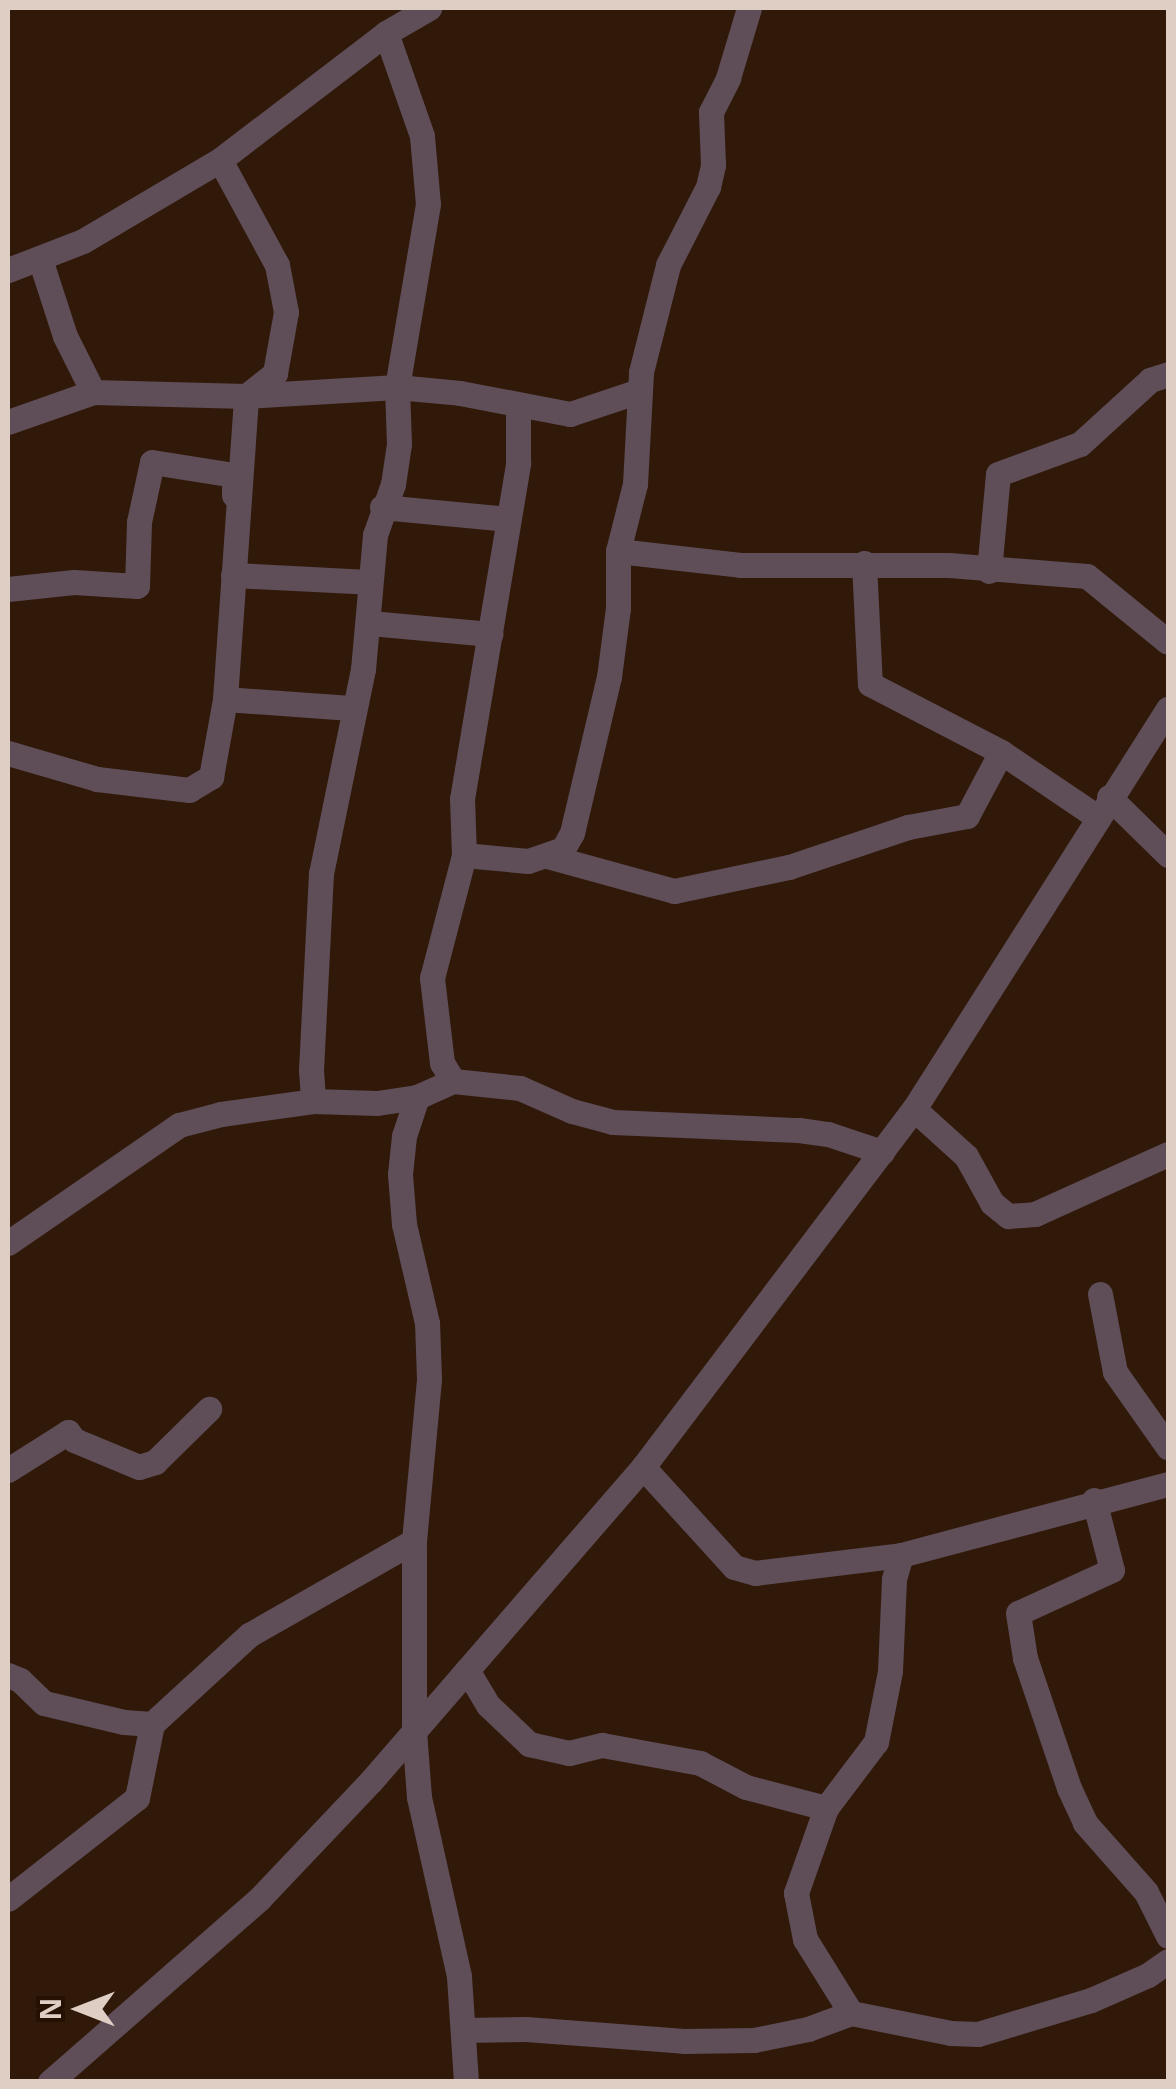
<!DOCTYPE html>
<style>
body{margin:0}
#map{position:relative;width:1176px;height:2089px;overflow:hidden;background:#301909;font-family:"Open Sans",sans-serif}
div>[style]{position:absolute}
.minor>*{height:25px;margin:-12.5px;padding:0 12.5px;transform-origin:12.5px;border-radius:12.5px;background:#5f4d58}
span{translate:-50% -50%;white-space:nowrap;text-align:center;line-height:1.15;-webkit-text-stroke:9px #251002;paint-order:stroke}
.frame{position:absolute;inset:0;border:10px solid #decec4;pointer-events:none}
.north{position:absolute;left:30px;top:1959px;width:100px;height:100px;-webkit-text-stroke:8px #251002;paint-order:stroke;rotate:270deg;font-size:28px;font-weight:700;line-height:40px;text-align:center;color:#decec4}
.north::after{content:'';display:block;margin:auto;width:35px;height:45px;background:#decec4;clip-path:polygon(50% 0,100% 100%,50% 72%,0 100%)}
</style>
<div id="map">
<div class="minor">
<div style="left:386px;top:33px;width:109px;rotate:70.7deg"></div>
<div style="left:422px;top:136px;width:68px;rotate:85deg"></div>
<div style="left:428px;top:204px;width:186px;rotate:99.6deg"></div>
<div style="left:397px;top:387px;width:57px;rotate:88deg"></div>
<div style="left:399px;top:444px;width:40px;rotate:98.5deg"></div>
<div style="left:393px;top:484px;width:54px;rotate:109.4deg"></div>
<div style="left:375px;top:535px;width:135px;rotate:95.1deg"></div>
<div style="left:363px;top:669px;width:208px;rotate:101.6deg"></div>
<div style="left:321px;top:873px;width:197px;rotate:92.9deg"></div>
<div style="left:311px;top:1070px;width:31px;rotate:86deg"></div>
<div style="left:313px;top:1101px;width:64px;rotate:1.8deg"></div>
<div style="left:377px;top:1103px;width:40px;rotate:-8.5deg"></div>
<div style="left:40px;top:259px;width:81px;rotate:72deg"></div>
<div style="left:65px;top:336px;width:63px;rotate:63.4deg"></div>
<div style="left:93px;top:392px;width:153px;rotate:1.5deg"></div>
<div style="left:246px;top:396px;width:151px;rotate:-3.4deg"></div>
<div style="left:397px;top:387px;width:63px;rotate:5.4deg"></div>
<div style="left:460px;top:393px;width:112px;rotate:10.8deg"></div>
<div style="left:570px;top:414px;width:73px;rotate:-18.4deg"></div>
<div style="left:8px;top:270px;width:80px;rotate:-21.1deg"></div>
<div style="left:83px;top:241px;width:159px;rotate:-30.6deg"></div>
<div style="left:220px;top:160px;width:209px;rotate:-37.4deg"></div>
<div style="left:386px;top:33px;width:50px;rotate:-30.2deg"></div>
<div style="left:8px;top:422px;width:90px;rotate:-19.4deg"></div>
<div style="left:382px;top:507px;width:127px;rotate:5.4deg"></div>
<div style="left:618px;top:551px;width:123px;rotate:6.5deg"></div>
<div style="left:740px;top:565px;width:209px"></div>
<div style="left:949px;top:565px;width:138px;rotate:4.6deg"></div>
<div style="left:1087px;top:576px;width:104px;rotate:39.2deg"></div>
<div style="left:864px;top:563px;width:121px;rotate:87.2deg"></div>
<div style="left:870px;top:684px;width:148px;rotate:27.4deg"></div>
<div style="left:989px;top:571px;width:97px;rotate:-84.7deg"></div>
<div style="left:998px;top:474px;width:87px;rotate:-20.1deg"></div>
<div style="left:1080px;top:444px;width:95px;rotate:-42.4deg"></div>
<div style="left:1150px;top:380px;width:19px;rotate:-18deg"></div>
<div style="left:233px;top:575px;width:136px;rotate:2.9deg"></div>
<div style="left:8px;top:589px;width:66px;rotate:-6.1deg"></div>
<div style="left:74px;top:582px;width:63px;rotate:3.6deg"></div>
<div style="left:137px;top:586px;width:64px;rotate:-88.2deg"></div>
<div style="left:139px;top:522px;width:61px;rotate:-77.8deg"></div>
<div style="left:152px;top:462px;width:83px;rotate:9deg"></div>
<div style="left:234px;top:475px;width:20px;rotate:90deg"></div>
<div style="left:370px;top:623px;width:121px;rotate:5.2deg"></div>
<div style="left:225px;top:699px;width:126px;rotate:4.1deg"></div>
<div style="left:8px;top:753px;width:93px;rotate:16.3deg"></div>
<div style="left:97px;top:779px;width:93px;rotate:6.8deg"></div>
<div style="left:189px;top:790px;width:26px;rotate:-31deg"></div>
<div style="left:211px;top:777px;width:79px;rotate:-79.8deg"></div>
<div style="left:225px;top:699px;width:304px;rotate:-86deg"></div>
<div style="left:246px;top:396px;width:37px;rotate:-38deg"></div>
<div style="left:275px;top:373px;width:62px;rotate:-79.8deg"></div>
<div style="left:286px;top:312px;width:48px;rotate:-100.8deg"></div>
<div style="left:277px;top:265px;width:119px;rotate:-118.5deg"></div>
<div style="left:1109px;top:797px;width:83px;rotate:44.5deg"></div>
<div style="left:464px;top:855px;width:64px;rotate:5.4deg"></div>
<div style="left:528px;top:861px;width:37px;rotate:-19deg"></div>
<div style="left:563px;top:849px;width:18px;rotate:-61deg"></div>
<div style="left:572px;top:833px;width:160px;rotate:-76.7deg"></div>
<div style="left:609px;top:677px;width:70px;rotate:-82.6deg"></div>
<div style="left:618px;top:608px;width:57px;rotate:-90deg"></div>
<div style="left:618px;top:551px;width:69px;rotate:-75.8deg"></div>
<div style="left:635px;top:484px;width:112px;rotate:-86.9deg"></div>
<div style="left:641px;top:372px;width:110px;rotate:-75.8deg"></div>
<div style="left:668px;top:265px;width:88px;rotate:-62.9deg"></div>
<div style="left:708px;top:187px;width:23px;rotate:-77deg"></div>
<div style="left:713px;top:165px;width:53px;rotate:-92.2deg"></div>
<div style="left:711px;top:112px;width:38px;rotate:-63deg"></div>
<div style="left:728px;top:78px;width:73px;rotate:-73.3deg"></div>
<div style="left:547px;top:856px;width:132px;rotate:15.4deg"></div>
<div style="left:674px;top:891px;width:117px;rotate:-11.8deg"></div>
<div style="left:789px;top:867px;width:126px;rotate:-18.6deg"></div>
<div style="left:908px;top:827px;width:60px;rotate:-10.6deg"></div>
<div style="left:967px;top:816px;width:72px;rotate:-62deg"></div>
<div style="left:1001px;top:752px;width:115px;rotate:34deg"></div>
<div style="left:453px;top:1081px;width:67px;rotate:6deg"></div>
<div style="left:520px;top:1088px;width:57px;rotate:23.9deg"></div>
<div style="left:572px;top:1111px;width:42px;rotate:15deg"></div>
<div style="left:613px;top:1122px;width:186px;rotate:2.5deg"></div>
<div style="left:799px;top:1130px;width:29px;rotate:8deg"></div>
<div style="left:828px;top:1134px;width:57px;rotate:18.4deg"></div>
<div style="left:914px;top:1109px;width:70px;rotate:42.1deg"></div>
<div style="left:966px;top:1156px;width:54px;rotate:61deg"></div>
<div style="left:992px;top:1203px;width:21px;rotate:39deg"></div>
<div style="left:1008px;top:1216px;width:27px;rotate:-4deg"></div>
<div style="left:1035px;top:1214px;width:146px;rotate:-24.3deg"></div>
<div style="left:8px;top:1243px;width:208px;rotate:-34.6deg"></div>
<div style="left:179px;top:1125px;width:43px;rotate:-14.7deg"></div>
<div style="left:221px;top:1114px;width:93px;rotate:-8deg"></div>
<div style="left:1100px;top:1294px;width:79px;rotate:79.1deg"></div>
<div style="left:1115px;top:1372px;width:92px;rotate:54.8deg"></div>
<div style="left:643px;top:1467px;width:135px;rotate:47.7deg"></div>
<div style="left:734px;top:1567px;width:22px;rotate:16deg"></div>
<div style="left:755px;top:1573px;width:147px;rotate:-7deg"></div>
<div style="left:901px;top:1555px;width:276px;rotate:-14.9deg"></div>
<div style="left:8px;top:1470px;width:71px;rotate:-32.3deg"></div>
<div style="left:68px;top:1432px;width:10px;rotate:53deg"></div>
<div style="left:74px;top:1440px;width:70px;rotate:22.6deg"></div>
<div style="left:139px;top:1467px;width:17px;rotate:-17deg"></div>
<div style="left:155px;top:1462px;width:76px;rotate:-44.5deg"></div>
<div style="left:1094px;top:1500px;width:72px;rotate:75.6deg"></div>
<div style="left:1112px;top:1570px;width:103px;rotate:155.4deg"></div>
<div style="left:1018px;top:1613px;width:46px;rotate:81.2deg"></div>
<div style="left:1025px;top:1658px;width:137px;rotate:71.3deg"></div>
<div style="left:1069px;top:1788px;width:38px;rotate:65deg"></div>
<div style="left:1085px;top:1823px;width:92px;rotate:48.5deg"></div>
<div style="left:1146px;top:1892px;width:49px;rotate:63.4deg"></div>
<div style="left:467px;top:1670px;width:41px;rotate:59deg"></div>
<div style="left:488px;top:1705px;width:57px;rotate:43.6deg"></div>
<div style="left:529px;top:1744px;width:41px;rotate:12.7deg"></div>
<div style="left:569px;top:1753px;width:34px;rotate:-14deg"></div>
<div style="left:602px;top:1745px;width:100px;rotate:10.4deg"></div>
<div style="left:700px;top:1763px;width:52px;rotate:27.6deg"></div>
<div style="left:746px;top:1787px;width:83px;rotate:14.7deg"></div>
<div style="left:8px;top:1675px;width:13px;rotate:23deg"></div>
<div style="left:20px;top:1680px;width:33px;rotate:44deg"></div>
<div style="left:44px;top:1703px;width:82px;rotate:13.4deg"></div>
<div style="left:124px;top:1722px;width:28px;rotate:4deg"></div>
<div style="left:152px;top:1724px;width:132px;rotate:-42.5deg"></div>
<div style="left:249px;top:1635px;width:190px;rotate:-29.7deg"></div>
<div style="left:8px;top:1899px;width:164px;rotate:-38.1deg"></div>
<div style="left:137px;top:1798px;width:76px;rotate:-78.5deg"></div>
<div style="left:851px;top:2013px;width:87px;rotate:-121.9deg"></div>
<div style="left:805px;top:1939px;width:47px;rotate:-101.1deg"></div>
<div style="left:796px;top:1893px;width:90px;rotate:-70.6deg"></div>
<div style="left:826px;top:1808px;width:83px;rotate:-52.9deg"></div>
<div style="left:876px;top:1742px;width:72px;rotate:-78.8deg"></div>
<div style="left:890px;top:1671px;width:92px;rotate:-87.5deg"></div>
<div style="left:894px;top:1579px;width:25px;rotate:-74deg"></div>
<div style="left:463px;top:2030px;width:63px;rotate:-0.9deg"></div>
<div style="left:526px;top:2029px;width:158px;rotate:4.3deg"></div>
<div style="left:684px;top:2041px;width:70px;rotate:-0.8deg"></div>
<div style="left:754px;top:2040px;width:55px;rotate:-11.5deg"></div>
<div style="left:808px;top:2029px;width:46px;rotate:-20.4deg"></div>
<div style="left:851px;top:2013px;width:102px;rotate:11.3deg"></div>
<div style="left:951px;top:2033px;width:27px;rotate:2deg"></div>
<div style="left:978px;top:2034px;width:118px;rotate:-16.7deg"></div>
<div style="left:1091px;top:2000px;width:62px;rotate:-23.7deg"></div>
<div style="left:1148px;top:1975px;width:24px;rotate:-35deg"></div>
<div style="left:50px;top:2082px;width:279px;rotate:-41.2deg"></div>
<div style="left:260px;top:1898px;width:161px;rotate:-46.5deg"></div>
<div style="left:371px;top:1781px;width:415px;rotate:-49.1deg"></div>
<div style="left:643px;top:1467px;width:449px;rotate:-52.9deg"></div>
<div style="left:914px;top:1109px;width:474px;rotate:-57.6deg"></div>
<div style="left:466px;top:2082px;width:106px;rotate:-93.8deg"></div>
<div style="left:459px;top:1976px;width:183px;rotate:-102.6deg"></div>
<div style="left:419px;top:1797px;width:67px;rotate:-94.3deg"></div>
<div style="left:414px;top:1730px;width:189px;rotate:-90deg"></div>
<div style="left:414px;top:1541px;width:163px;rotate:-84.7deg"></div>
<div style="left:429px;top:1379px;width:56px;rotate:-92deg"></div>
<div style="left:427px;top:1323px;width:102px;rotate:-103.1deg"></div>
<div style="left:404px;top:1224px;width:50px;rotate:-94.6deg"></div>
<div style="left:400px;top:1174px;width:38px;rotate:-84deg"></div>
<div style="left:404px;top:1136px;width:41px;rotate:-71.6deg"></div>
<div style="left:417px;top:1097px;width:39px;rotate:-24deg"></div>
<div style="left:453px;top:1081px;width:21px;rotate:-121deg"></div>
<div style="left:442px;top:1063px;width:86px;rotate:-96.7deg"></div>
<div style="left:432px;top:978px;width:127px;rotate:-75.4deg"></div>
<div style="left:464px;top:855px;width:56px;rotate:-92deg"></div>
<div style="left:462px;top:799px;width:341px;rotate:-80.5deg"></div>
<div style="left:518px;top:463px;width:57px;rotate:-90deg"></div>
</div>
<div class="frame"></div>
<div class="north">N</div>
</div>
